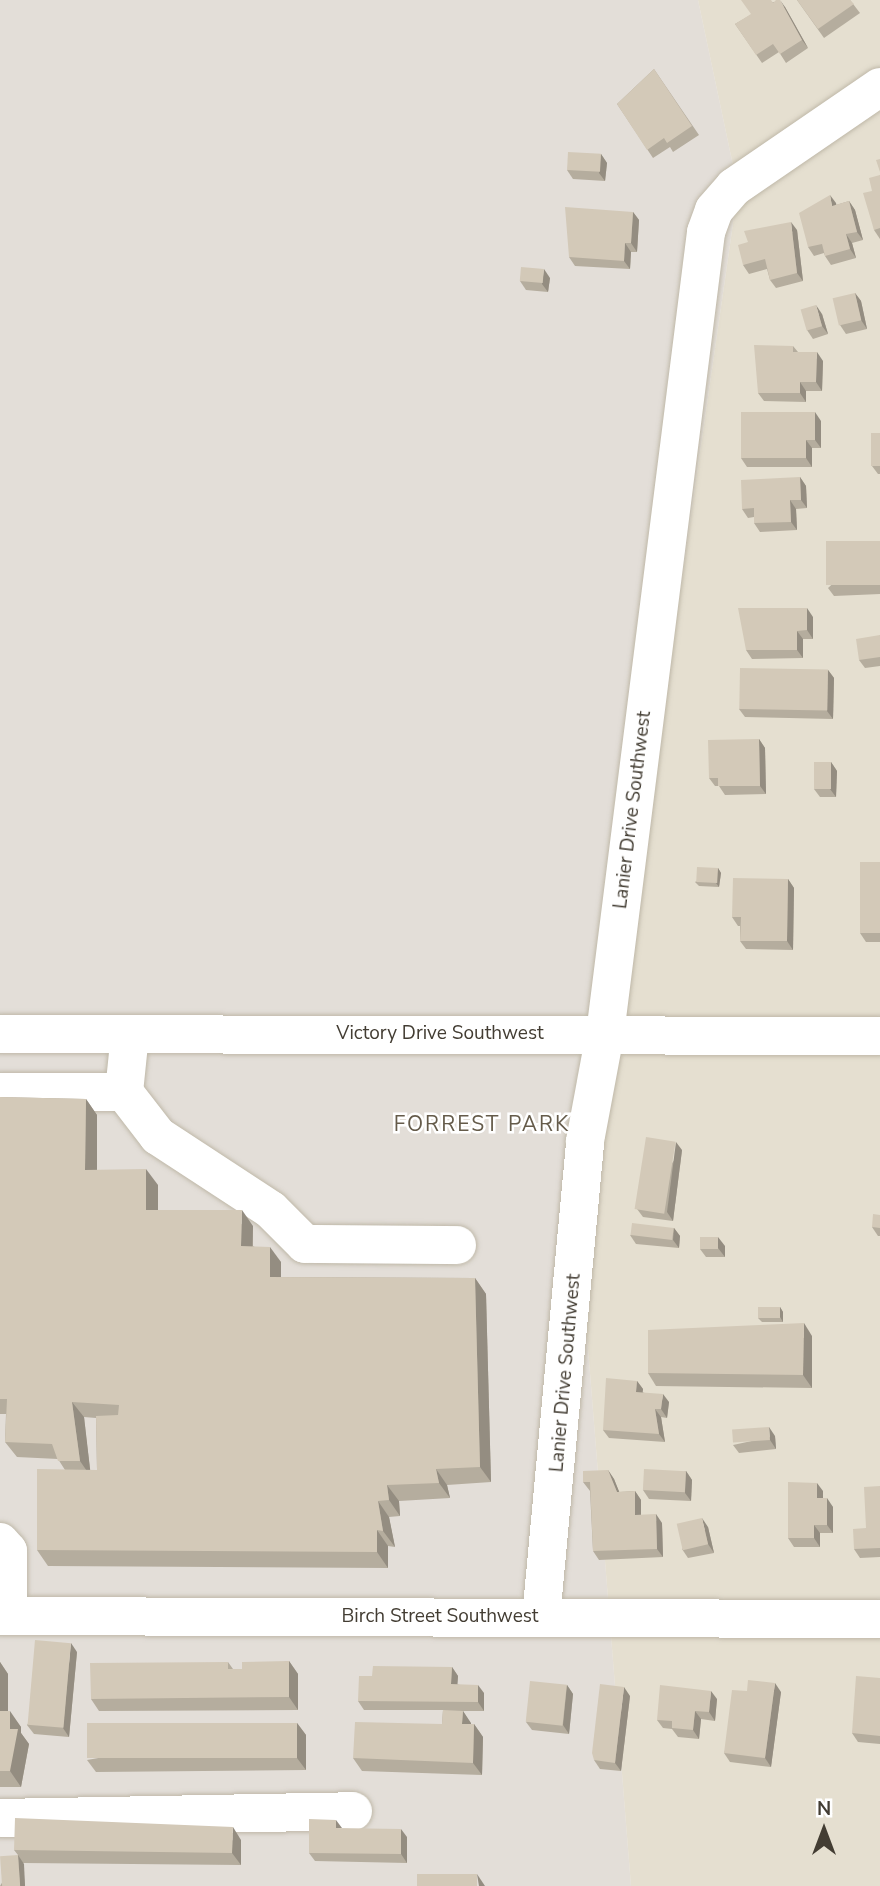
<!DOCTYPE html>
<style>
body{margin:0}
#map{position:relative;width:880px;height:1886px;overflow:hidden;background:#f1ede2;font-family:"Nunito Sans",sans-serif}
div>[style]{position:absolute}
.residential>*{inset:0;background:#e5dfd0}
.industrial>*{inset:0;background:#e3ded8}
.roads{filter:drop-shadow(0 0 2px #bfb8a8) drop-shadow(0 0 2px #bfb8a8)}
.minor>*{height:38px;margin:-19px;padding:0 19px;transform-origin:19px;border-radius:19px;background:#fff}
.wall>*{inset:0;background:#b5ad9e}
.shaded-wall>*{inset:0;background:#948d81}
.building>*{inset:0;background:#d3c9b8;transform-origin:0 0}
span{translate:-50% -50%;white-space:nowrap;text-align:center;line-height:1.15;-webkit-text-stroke:5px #fff;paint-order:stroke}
.street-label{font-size:19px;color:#433d33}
.neighbourhood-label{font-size:21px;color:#655b4a;letter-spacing:2px}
.north{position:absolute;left:789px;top:1795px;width:70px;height:70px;-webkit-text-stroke:5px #fff;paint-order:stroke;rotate:0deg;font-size:19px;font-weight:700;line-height:28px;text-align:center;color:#433d33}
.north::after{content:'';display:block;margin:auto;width:24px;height:32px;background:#433d33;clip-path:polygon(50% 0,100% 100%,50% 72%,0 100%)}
</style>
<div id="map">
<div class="residential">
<div style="clip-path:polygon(698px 0,880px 0,880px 1886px,631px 1886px,582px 1273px,738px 189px)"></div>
</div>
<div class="industrial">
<div style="clip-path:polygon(0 0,698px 0,738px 189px,582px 1273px,631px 1886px,0 1886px)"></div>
</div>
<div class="roads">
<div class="minor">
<div style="left:0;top:1034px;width:880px;rotate:0.13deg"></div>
<div style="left:130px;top:1034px;width:58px;rotate:95.9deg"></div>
<div style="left:124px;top:1092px;width:56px;rotate:52.3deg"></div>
<div style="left:158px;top:1136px;width:135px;rotate:33.2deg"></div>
<div style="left:271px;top:1210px;width:48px;rotate:45deg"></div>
<div style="left:305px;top:1244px;width:152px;rotate:0.4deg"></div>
<div style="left:0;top:1092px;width:124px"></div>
<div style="left:0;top:1542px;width:12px;rotate:48deg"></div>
<div style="left:8px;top:1551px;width:65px;rotate:90deg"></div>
<div style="left:0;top:1616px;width:880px;rotate:0.2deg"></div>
<div style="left:541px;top:1618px;width:479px;rotate:-84.7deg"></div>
<div style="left:585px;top:1141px;width:109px;rotate:-79.4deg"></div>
<div style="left:605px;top:1034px;width:808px;rotate:-82.82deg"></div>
<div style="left:706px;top:232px;width:23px;rotate:-70deg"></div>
<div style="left:714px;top:210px;width:30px;rotate:-49deg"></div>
<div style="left:734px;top:187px;width:177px;rotate:-34.4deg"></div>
<div style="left:0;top:1818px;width:353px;rotate:-1.1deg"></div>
</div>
</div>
<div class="wall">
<div style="clip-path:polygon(797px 0,850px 0,860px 13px,824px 38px)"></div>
<div style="clip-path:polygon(773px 2px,785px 7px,808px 48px,786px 63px,779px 52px,762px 63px,735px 24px)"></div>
<div style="clip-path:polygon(654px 69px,699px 135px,673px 152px,670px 147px,653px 158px,617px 104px)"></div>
<div style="clip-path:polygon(601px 154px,607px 163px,605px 181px,573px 179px,567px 170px)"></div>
<div style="clip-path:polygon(880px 175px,880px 239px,874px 230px,872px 191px)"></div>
<div style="clip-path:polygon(849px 201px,855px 210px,863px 240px,852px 243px,856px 258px,831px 265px,825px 256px,824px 253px,814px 256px,808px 247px,836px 203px,836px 205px)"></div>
<div style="clip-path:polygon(633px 212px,639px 220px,637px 252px,631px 252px,630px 269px,575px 266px,569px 257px)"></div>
<div style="clip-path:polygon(797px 230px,803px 281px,776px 288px,770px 280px,767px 269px,749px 274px,743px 265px)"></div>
<div style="clip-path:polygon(550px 278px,548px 292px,526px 290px,520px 281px)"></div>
<div style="clip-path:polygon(855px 293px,861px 301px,867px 329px,846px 334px,840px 325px)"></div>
<div style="clip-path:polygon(822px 314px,828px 334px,813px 339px,807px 330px)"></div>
<div style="clip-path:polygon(793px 346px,798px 352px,823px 361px,822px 391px,806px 391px,806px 402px,764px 401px,758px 393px)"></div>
<div style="clip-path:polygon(821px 421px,821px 448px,812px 448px,812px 467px,747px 467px,741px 458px)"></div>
<div style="clip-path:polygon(880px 433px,880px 474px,878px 474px,872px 466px)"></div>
<div style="clip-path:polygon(800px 477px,806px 486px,807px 508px,796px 509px,797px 530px,760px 532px,754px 523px,754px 517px,748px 518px,742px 509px)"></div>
<div style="clip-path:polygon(880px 541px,880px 594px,834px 596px,828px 588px)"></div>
<div style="clip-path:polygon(813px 617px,813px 639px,803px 639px,803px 658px,752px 659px,746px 650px)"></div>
<div style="clip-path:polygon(880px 635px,880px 666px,865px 668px,859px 660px)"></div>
<div style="clip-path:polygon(828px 670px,834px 678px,833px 719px,745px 717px,739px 709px)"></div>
<div style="clip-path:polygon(759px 739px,765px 748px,766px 794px,725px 795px,719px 786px,715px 786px,709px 778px)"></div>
<div style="clip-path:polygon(831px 762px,837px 771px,836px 797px,820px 797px,814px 789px)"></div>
<div style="clip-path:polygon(880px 862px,880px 942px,866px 942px,860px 933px)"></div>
<div style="clip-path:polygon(718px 868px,721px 873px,719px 887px,699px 886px,695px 882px)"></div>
<div style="clip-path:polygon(788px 879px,794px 888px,793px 950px,746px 949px,740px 941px,740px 926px,738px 926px,732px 917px)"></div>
<div style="clip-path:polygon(evenodd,0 1097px,86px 1099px,97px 1115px,97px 1170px,158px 1185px,158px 1210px,253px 1226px,253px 1246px,281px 1262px,281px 1277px,475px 1278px,486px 1294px,491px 1482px,447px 1485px,450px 1498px,399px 1501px,400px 1516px,389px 1517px,395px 1547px,388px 1546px,388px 1568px,48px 1566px,37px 1550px,65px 1470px,58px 1459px,17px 1457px,5px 1442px,6px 1414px,0 1414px,0 1097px,84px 1417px,96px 1418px,97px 1470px,90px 1470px,84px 1417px)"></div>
<div style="clip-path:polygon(682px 1150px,673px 1221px,643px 1217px,637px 1209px)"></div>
<div style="clip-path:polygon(880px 1215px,880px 1236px,878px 1236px,872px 1227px)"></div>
<div style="clip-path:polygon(674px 1228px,680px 1236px,679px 1248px,636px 1244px,630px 1235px)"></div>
<div style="clip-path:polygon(725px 1246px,725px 1257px,706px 1257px,700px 1249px)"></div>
<div style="clip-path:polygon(780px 1307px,783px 1312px,783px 1322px,762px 1322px,758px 1318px)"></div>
<div style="clip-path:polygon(812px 1336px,812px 1388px,656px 1386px,648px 1373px)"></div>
<div style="clip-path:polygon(637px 1381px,643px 1389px,642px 1392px,669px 1402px,667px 1418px,661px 1417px,665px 1442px,609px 1438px,603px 1430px)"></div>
<div style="clip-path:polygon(775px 1436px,776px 1449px,739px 1453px,733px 1445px)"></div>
<div style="clip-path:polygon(608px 1470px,614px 1479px,619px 1492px,635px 1491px,641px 1500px,641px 1515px,662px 1523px,663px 1557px,599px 1560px,593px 1551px,590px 1491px,583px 1482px)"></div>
<div style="clip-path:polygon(686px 1471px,692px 1480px,691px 1501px,649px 1499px,643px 1490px)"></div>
<div style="clip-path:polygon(880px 1486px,880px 1557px,860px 1558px,854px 1549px,866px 1528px)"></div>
<div style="clip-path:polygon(823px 1491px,823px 1498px,833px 1507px,833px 1533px,820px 1533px,820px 1547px,794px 1547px,788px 1538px)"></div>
<div style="clip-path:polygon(708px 1527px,714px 1553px,688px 1558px,682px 1549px)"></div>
<div style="clip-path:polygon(77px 1652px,69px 1737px,34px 1734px,27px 1725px)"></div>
<div style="clip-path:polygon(289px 1661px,298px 1674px,298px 1710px,99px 1711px,91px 1699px,228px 1662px,233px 1669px,242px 1669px)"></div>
<div style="clip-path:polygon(0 1662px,8px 1674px,8px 1711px,21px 1727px,21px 1733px,29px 1744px,21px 1787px,0 1787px)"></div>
<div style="clip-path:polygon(452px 1667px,458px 1676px,457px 1684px,484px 1693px,484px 1711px,463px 1711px,471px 1724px,474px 1724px,483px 1737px,482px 1775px,362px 1771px,353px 1758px,442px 1724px,443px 1710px,364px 1710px,358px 1701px,372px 1676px)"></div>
<div style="clip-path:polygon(880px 1678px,880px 1744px,858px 1742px,852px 1733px)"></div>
<div style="clip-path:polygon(567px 1685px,573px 1694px,569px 1734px,532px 1730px,526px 1722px)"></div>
<div style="clip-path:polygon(747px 1691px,781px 1692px,771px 1767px,730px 1762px,724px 1753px)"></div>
<div style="clip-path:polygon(630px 1696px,621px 1771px,600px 1769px,594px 1760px)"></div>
<div style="clip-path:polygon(717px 1699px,715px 1721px,701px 1719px,699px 1739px,678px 1737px,672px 1729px,663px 1728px,657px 1720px)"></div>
<div style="clip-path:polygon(297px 1723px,306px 1735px,306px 1770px,96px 1772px,87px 1760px)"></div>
<div style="clip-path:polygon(407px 1837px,407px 1863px,315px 1861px,309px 1853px)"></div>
<div style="clip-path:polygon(241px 1840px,241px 1865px,23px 1863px,25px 1886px,0 1886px,18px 1855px,14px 1850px)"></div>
</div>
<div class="shaded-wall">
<div style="clip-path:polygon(780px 0,785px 7px,808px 48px,802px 40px)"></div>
<div style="clip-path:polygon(601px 154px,607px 163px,605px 181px,599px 173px)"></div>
<div style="clip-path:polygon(830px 195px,836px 203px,838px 215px,832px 206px)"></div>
<div style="clip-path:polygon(849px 201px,855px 210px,863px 240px,857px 232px)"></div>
<div style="clip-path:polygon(633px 212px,639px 220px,637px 252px,631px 243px)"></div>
<div style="clip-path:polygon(791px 222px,797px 230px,803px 281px,797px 273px)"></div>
<div style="clip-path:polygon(846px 234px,852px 243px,856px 258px,850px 249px)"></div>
<div style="clip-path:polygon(625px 243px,631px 252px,630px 269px,624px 261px)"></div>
<div style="clip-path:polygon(544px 269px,550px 278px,548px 292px,542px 284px)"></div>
<div style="clip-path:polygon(855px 293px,861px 301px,867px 329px,861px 320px)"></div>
<div style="clip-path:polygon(816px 305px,822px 314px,828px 334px,822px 326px)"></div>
<div style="clip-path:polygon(817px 352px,823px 361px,822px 391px,816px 382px)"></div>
<div style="clip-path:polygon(800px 382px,806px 391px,806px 402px,800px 393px)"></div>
<div style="clip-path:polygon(815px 412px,821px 421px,821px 448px,815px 440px)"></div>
<div style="clip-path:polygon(806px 440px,812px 448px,812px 467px,806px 458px)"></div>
<div style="clip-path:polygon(800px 477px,806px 486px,807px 508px,801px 500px)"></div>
<div style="clip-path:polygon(790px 500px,796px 509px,797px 530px,791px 522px)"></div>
<div style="clip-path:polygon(807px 608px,813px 617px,813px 639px,807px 630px)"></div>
<div style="clip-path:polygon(797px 631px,803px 639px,803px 658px,797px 650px)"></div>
<div style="clip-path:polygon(828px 670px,834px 678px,833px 719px,827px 711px)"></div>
<div style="clip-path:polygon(759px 739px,765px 748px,766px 794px,760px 786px)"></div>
<div style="clip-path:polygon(831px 762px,837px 771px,836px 797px,830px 789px)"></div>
<div style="clip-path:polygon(718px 868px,721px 873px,719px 887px,716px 883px)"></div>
<div style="clip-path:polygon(788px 879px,794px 888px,793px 950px,787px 941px)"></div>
<div style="clip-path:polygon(86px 1099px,97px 1115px,97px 1186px,85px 1170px)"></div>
<div style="clip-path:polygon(676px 1142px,682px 1150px,673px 1221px,667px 1212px)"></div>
<div style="clip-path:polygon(146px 1169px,158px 1185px,158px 1226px,146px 1210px)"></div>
<div style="clip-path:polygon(242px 1210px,253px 1226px,252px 1262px,241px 1246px)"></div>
<div style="clip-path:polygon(674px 1228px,680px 1236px,679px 1248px,673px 1240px)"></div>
<div style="clip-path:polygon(718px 1237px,725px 1246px,725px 1257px,718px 1248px)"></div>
<div style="clip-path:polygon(270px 1247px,281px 1262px,281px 1293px,270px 1277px)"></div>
<div style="clip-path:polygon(475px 1278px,486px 1294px,491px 1482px,480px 1467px)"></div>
<div style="clip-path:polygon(780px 1307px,783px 1312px,783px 1322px,780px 1317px)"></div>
<div style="clip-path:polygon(804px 1323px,812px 1336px,812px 1388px,803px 1375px)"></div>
<div style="clip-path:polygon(637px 1381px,643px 1389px,642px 1400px,636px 1392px)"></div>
<div style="clip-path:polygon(663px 1394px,669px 1402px,667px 1418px,661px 1409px)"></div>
<div style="clip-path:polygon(72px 1402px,84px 1417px,91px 1477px,80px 1461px)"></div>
<div style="clip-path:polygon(655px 1409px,661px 1417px,665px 1442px,659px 1434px)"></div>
<div style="clip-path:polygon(769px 1427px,775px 1436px,776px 1449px,770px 1440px)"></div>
<div style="clip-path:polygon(436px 1469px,447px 1485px,450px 1498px,439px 1483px)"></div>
<div style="clip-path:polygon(608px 1470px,614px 1479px,623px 1501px,617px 1492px)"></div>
<div style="clip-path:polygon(686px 1471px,692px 1480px,691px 1501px,685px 1493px)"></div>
<div style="clip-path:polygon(817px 1483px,823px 1491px,823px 1507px,817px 1498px)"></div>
<div style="clip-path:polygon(387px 1485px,399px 1501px,400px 1516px,389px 1500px)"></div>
<div style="clip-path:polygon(635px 1491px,641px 1500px,641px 1523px,635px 1515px)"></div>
<div style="clip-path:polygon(827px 1498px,833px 1507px,833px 1533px,827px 1525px)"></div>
<div style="clip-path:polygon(378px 1501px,389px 1517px,395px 1547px,383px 1531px)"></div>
<div style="clip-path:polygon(656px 1514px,662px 1523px,663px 1557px,657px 1549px)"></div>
<div style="clip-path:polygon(702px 1518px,708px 1527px,714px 1553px,708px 1544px)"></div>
<div style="clip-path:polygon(814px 1525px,820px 1533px,820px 1547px,814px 1538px)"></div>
<div style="clip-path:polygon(377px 1530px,388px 1546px,388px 1568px,377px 1552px)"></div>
<div style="clip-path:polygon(71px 1643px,77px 1652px,69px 1737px,63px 1728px)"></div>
<div style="clip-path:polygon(289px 1661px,298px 1674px,298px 1710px,289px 1697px)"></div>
<div style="clip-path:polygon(0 1662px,8px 1674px,8px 1727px,0 1716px)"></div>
<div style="clip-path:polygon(452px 1667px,458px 1676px,457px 1693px,451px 1684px)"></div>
<div style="clip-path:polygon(775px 1683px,781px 1692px,771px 1767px,765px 1758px)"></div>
<div style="clip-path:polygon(478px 1685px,484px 1693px,484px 1711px,478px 1702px)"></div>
<div style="clip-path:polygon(567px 1685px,573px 1694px,569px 1734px,563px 1725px)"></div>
<div style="clip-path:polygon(624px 1687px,630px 1696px,621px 1771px,615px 1763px)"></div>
<div style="clip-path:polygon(711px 1691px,717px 1699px,715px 1721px,709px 1712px)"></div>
<div style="clip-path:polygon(10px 1711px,21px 1727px,21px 1733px,29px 1744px,21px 1787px,10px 1771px)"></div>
<div style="clip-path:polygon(463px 1711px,471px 1723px,471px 1736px,462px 1724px)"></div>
<div style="clip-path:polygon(695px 1711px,701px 1719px,699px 1739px,693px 1730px)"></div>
<div style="clip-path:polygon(297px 1723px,306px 1735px,306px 1770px,297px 1758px)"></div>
<div style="clip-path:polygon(474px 1724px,483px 1737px,482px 1775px,473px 1763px)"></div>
<div style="clip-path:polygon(336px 1820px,342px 1828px,336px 1828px)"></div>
<div style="clip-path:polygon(233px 1827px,241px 1840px,241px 1865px,232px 1853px)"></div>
<div style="clip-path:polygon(401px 1829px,407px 1837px,407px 1863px,401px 1854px)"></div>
<div style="clip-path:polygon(18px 1855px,24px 1864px,25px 1886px,20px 1886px)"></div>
<div style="clip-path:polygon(477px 1874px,485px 1886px,479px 1886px)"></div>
</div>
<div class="building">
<div style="clip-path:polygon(741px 0,771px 0,773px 3px,776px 0,780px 0,802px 40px,780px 54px,773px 44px,756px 55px,735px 24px,751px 14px)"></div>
<div style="clip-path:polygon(797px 0,850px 0,854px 4px,818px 29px)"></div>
<div style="clip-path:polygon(654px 69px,692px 126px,667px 143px,664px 138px,647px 150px,617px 104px)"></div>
<div style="left:568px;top:152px;width:33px;height:18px;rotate:3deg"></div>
<div style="clip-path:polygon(880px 159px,880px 172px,876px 160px)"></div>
<div style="clip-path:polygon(880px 175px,880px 228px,874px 230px,863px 193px,872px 191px,869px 178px)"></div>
<div style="clip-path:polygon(830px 195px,832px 206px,849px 201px,857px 232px,846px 234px,850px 249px,825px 256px,822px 244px,808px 247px,799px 213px)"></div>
<div style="clip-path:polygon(565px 207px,633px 212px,631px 243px,625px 243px,624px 261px,569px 257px)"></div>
<div style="clip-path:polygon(791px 222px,797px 273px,770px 280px,765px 259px,743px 265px,738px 245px,748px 242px,744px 231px)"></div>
<div style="left:521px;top:267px;width:23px;height:14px;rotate:5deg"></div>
<div style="left:855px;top:293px;width:28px;height:23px;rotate:77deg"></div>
<div style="left:816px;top:305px;width:22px;height:16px;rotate:74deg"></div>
<div style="clip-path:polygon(754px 345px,793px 346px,793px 352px,817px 352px,816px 382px,800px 382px,800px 393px,758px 393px)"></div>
<div style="clip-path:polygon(741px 412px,815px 412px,815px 440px,806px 440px,806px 458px,741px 458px)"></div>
<div style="left:871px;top:433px;width:9px;height:33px"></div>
<div style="clip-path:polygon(800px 477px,801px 500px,790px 500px,791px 522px,754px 523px,754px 508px,742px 509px,741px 480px)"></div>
<div style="left:880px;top:541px;width:44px;height:54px;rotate:90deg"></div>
<div style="clip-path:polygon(738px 608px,807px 608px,807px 630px,797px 631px,797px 650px,746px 650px)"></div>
<div style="clip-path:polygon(880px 635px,880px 657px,859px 660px,856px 639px)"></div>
<div style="left:740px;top:668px;width:88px;height:41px;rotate:1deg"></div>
<div style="clip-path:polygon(759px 739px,760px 786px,718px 786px,718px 778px,709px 778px,708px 740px)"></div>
<div style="left:814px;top:762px;width:17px;height:27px"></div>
<div style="left:860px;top:862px;width:20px;height:71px"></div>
<div style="left:697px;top:867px;width:21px;height:15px;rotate:3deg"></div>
<div style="clip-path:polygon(733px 878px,788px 879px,787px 941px,740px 941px,741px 917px,732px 917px)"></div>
<div style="clip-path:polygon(0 1097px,86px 1099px,85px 1170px,146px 1169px,146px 1210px,242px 1210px,241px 1246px,270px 1247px,270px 1277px,475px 1278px,480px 1467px,436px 1469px,439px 1483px,387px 1485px,389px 1500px,378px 1501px,383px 1531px,377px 1530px,377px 1552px,37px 1550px,37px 1469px,97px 1470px,96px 1416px,118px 1415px,119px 1405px,72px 1402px,80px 1461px,58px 1461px,52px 1444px,5px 1442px,7px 1399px,0 1399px)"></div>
<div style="left:646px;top:1137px;width:30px;height:73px;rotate:9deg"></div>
<div style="clip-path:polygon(873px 1214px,880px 1215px,880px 1228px,872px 1227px)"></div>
<div style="left:632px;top:1223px;width:42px;height:12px;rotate:7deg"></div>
<div style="left:700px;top:1237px;width:18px;height:12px"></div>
<div style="left:758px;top:1307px;width:22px;height:11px"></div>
<div style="clip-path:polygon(804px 1323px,803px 1375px,648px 1373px,648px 1330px)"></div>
<div style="clip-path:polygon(606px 1378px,637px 1381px,636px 1392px,663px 1394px,661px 1409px,655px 1409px,659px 1434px,603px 1430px)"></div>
<div style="left:769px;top:1427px;width:13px;height:37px;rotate:86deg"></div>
<div style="left:644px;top:1469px;width:42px;height:21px;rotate:3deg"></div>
<div style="clip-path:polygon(608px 1470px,617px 1492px,635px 1491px,635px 1515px,656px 1514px,657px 1549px,593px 1551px,590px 1482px,583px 1482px,583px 1471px)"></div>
<div style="clip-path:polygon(788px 1482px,817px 1483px,817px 1498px,827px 1498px,827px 1525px,814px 1525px,814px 1538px,788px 1538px)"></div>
<div style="clip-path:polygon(880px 1486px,880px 1548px,854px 1549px,853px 1529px,866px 1528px,864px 1487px)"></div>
<div style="left:702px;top:1518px;width:27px;height:26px;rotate:77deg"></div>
<div style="left:35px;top:1640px;width:36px;height:85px;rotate:5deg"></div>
<div style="clip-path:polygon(289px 1661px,289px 1697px,91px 1699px,90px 1663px,228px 1662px,228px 1669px,242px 1669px,242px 1662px)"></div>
<div style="clip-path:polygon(373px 1666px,452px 1667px,451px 1684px,478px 1685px,478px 1702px,358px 1701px,359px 1676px,372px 1676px)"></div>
<div style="clip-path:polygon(856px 1676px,880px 1678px,880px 1736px,852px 1733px)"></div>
<div style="clip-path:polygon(748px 1680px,775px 1683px,765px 1758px,724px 1753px,732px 1690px,747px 1691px)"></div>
<div style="left:530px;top:1681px;width:37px;height:41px;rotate:6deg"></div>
<div style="clip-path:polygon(600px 1684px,624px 1687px,615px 1763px,594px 1760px,592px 1753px)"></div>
<div style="clip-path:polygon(660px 1685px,711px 1691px,709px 1712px,695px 1711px,693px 1730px,672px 1728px,672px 1721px,657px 1720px)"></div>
<div style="clip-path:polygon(443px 1710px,463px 1711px,462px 1724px,474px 1724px,473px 1763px,353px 1758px,355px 1722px,442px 1724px)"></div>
<div style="clip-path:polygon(0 1711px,10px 1711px,10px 1729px,18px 1729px,10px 1771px,0 1771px)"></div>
<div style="left:297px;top:1723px;width:35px;height:210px;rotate:90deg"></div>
<div style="clip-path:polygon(15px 1818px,233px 1827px,232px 1853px,14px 1850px)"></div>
<div style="clip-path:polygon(309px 1819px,336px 1820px,336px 1828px,401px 1829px,401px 1854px,309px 1853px)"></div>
<div style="left:18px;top:1855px;width:31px;height:18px;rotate:86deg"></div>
<div style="left:417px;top:1874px;width:60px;height:12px"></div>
</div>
<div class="street-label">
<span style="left:633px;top:810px;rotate:-83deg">Lanier Drive Southwest</span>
<span style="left:440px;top:1034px">Victory Drive Southwest</span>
<span style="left:566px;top:1373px;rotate:-85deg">Lanier Drive Southwest</span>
<span style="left:440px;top:1617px">Birch Street Southwest</span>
</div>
<div class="neighbourhood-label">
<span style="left:482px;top:1124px">FORREST PARK</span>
</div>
<div class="north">N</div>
</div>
